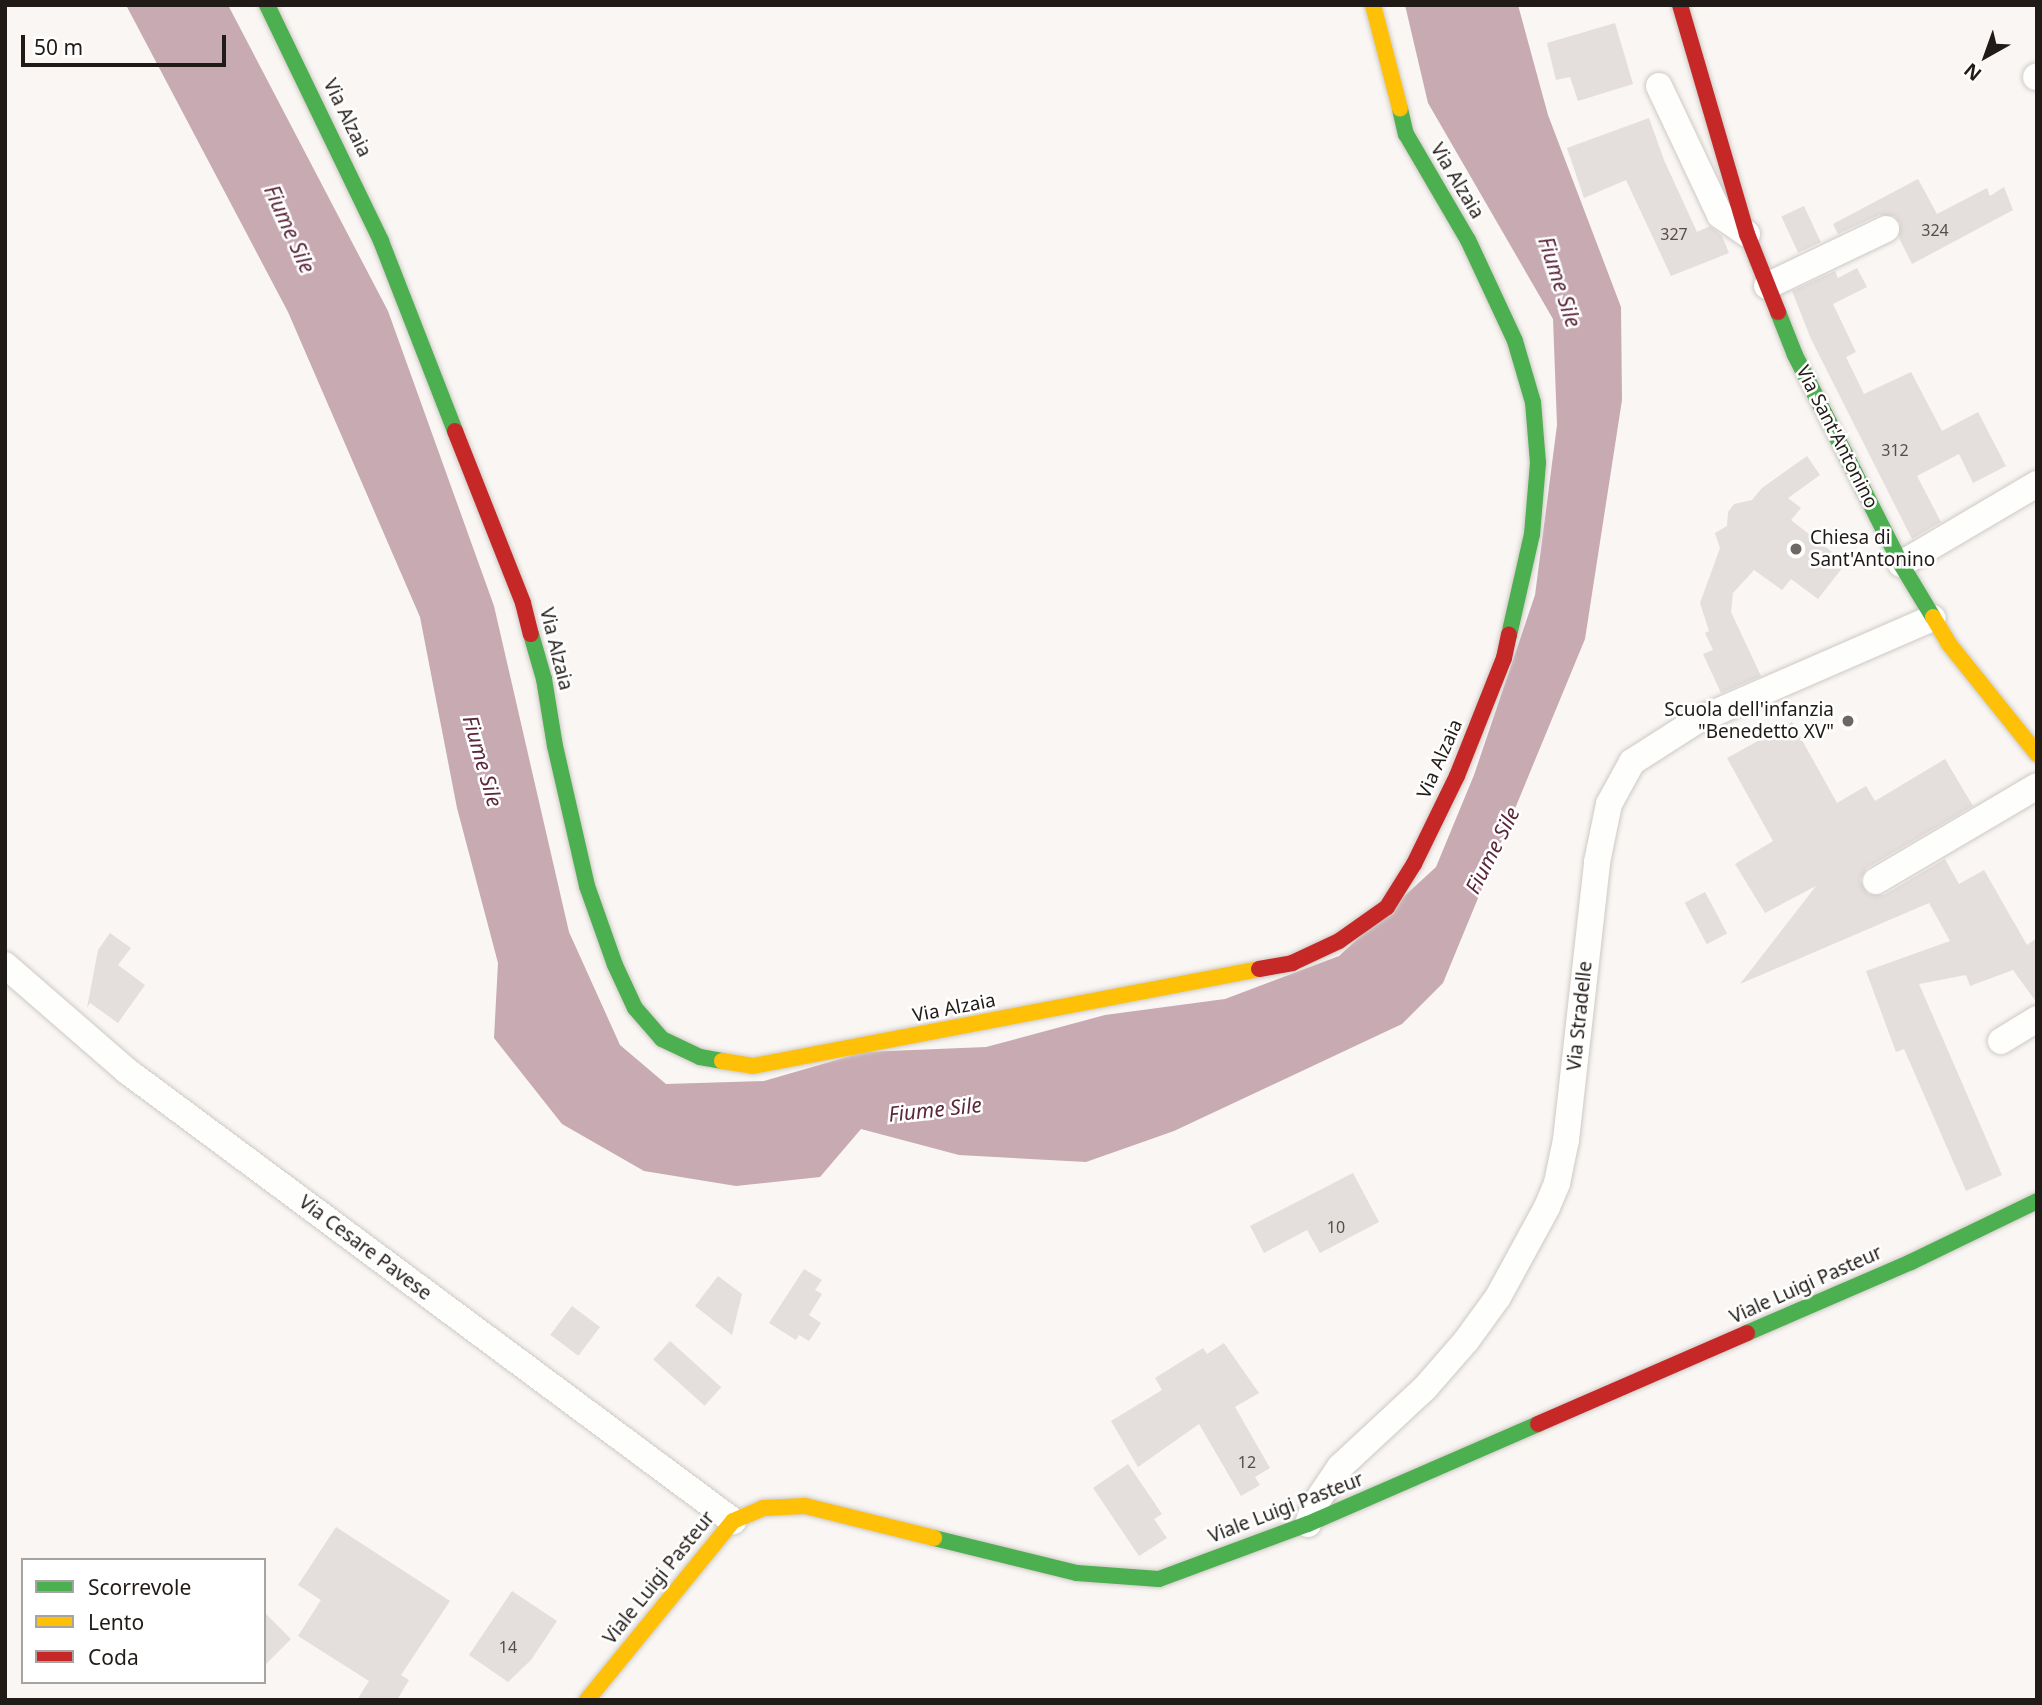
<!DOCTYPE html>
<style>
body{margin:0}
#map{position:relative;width:2042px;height:1705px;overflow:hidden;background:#f9f6f3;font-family:"Noto Sans",sans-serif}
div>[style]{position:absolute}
.water>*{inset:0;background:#c8aab2}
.building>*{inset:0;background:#e4dedc;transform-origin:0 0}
.roads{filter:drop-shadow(0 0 2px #cec9c5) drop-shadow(0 0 2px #cec9c5)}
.street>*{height:26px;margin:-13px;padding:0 13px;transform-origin:13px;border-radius:13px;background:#fefefd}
.fast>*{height:16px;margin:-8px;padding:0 8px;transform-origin:8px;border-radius:8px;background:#4caf50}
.slow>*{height:16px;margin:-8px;padding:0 8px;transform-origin:8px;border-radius:8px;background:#ffc107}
.jam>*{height:16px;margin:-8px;padding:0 8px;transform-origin:8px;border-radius:8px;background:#c62828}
.dots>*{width:19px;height:19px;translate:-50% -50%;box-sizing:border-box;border:4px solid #fff;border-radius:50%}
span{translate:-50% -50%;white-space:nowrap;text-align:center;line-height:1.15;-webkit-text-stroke:5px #fff;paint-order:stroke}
.number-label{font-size:16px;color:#544e4a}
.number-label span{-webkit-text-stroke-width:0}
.street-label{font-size:19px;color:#211b17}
.poi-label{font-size:19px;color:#211b17}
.left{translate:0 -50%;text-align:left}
.right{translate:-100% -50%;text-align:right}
.water-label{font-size:21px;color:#5b253a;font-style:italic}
.frame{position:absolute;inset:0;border:7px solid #211b17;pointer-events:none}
.legend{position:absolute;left:21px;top:1558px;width:245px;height:126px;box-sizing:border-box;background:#fff;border:2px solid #a6a4a2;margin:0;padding:9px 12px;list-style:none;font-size:21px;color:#211b17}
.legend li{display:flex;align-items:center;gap:14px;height:35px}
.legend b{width:35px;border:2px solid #a6a4a2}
.north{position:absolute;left:1951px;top:21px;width:70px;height:70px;-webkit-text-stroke:5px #fff;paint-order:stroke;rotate:220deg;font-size:19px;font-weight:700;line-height:28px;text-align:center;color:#211b17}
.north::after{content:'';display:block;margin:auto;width:24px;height:32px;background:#211b17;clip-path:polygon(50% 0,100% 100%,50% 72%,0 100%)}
.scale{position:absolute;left:21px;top:35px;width:205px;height:32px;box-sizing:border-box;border:4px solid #211b17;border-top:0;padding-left:9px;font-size:21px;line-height:24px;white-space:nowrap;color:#211b17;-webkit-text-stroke:5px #fff;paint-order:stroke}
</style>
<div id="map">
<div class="water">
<div style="clip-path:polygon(126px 5px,228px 5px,388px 311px,494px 606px,569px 932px,620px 1045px,666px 1084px,764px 1081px,864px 1052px,986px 1047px,1105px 1015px,1225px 999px,1339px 956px,1436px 867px,1474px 775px,1535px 595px,1557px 425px,1553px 319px,1428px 103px,1405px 5px,1518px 5px,1548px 115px,1621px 307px,1622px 400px,1585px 639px,1443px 983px,1402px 1024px,1174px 1131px,1086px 1162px,959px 1155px,861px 1129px,820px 1177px,736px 1186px,644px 1171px,562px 1124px,494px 1038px,498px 963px,457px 808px,420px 617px,288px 312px)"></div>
</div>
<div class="building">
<div style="clip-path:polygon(1615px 23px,1633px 84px,1578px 101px,1570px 77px,1556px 80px,1547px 43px)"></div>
<div style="clip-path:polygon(1649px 118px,1664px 160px,1697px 232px,1710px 226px,1722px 236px,1729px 253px,1671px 276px,1626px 180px,1584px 198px,1567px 148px)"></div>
<div style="clip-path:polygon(1918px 179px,1937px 214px,1987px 188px,1990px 196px,2004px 187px,2013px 210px,1912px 264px,1899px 238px,1900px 223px,1894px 216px,1879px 215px,1838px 234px,1833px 224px)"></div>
<div style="left:1804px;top:206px;width:40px;height:25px;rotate:65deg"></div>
<div style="clip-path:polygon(1857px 268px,1867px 287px,1833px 304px,1856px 352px,1846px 357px,1864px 394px,1911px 372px,1942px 431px,1978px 412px,2006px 466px,1973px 483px,1959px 454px,1917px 476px,1941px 522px,1912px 539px,1811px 339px,1792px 291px,1835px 271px,1838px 278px)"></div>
<div style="clip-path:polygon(1807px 456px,1820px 475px,1788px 498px,1801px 508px,1791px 520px,1846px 563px,1818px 599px,1791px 579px,1782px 590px,1754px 570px,1733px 593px,1731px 612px,1761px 676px,1721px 693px,1703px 654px,1713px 650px,1705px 633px,1709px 631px,1700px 603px,1720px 548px,1715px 533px,1727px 526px,1728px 512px,1734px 504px,1752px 500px,1762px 488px)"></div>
<div style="clip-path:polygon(1792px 722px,1837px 803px,1866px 786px,1875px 801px,1945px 759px,1973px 806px,1867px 868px,1860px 880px,1868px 894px,1884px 895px,1945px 859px,1959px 884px,1984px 870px,2027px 945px,2037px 938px,2037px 1003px,2013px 970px,1970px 986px,1966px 975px,1919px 984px,2002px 1175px,1966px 1191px,1904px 1049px,1896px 1052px,1866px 971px,1950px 941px,1929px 903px,1740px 984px,1816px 886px,1765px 913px,1735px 864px,1773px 841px,1727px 758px)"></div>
<div style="left:1705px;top:892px;width:47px;height:23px;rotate:62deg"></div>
<div style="clip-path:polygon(110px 933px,131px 948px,118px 965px,145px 985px,118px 1023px,90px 1003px,87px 1008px,98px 950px)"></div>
<div style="clip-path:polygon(1353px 1173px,1379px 1222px,1320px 1253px,1307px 1230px,1264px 1253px,1250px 1226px)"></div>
<div style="clip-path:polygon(804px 1269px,822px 1280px,815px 1290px,822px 1294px,809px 1315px,821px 1323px,809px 1341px,799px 1335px,796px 1340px,769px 1323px)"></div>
<div style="clip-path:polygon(718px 1276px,742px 1294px,732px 1335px,695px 1306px)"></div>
<div style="left:572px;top:1306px;width:35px;height:36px;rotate:37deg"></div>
<div style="left:670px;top:1341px;width:69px;height:25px;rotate:42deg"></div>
<div style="clip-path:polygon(1224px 1343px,1259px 1393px,1235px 1407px,1270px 1468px,1255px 1477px,1260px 1485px,1241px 1496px,1199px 1424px,1138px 1467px,1111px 1421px,1162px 1390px,1155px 1378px,1203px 1348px,1207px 1354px)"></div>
<div style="clip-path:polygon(1128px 1464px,1162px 1514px,1154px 1519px,1167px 1538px,1139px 1556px,1093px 1488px)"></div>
<div style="clip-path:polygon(336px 1527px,450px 1601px,401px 1675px,409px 1680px,397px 1700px,357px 1700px,369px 1681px,298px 1636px,321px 1600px,298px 1585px)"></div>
<div style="clip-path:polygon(512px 1591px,557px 1621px,531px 1660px,508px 1682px,469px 1655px)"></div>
<div style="clip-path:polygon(264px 1612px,291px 1639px,264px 1666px)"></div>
</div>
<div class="roads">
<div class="street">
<div style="left:2036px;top:77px;width:1px;rotate:-45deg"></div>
<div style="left:1659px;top:86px;width:143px;rotate:64.7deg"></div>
<div style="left:1720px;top:215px;width:33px;rotate:35deg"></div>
<div style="left:1767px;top:286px;width:132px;rotate:-25.6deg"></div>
<div style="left:1901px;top:564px;width:158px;rotate:-30.5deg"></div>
<div style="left:1876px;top:881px;width:187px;rotate:-30.5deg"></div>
<div style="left:5px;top:965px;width:162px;rotate:41deg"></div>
<div style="left:127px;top:1071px;width:755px;rotate:36.6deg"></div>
<div style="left:2001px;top:1041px;width:42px;rotate:-31.4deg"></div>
<div style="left:1308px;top:1524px;width:21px;rotate:-71deg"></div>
<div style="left:1315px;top:1504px;width:45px;rotate:-56deg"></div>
<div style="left:1340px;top:1467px;width:116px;rotate:-42.9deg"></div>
<div style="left:1425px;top:1388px;width:62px;rotate:-48.9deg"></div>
<div style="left:1466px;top:1341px;width:54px;rotate:-54deg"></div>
<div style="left:1498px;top:1297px;width:102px;rotate:-61.4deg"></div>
<div style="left:1547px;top:1207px;width:26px;rotate:-67deg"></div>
<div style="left:1557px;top:1183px;width:44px;rotate:-78.2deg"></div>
<div style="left:1566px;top:1140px;width:280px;rotate:-83.6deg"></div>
<div style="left:1597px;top:862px;width:59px;rotate:-78.3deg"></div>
<div style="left:1609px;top:804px;width:48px;rotate:-61.3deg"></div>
<div style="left:1632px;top:762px;width:76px;rotate:-32.6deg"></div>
<div style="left:1696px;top:721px;width:258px;rotate:-23.5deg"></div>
</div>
<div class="fast">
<div style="left:267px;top:5px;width:262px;rotate:64.2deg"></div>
<div style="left:381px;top:241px;width:204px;rotate:68.7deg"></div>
<div style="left:1400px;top:109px;width:26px;rotate:77deg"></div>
<div style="left:1406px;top:134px;width:123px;rotate:59.7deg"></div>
<div style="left:1468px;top:240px;width:111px;rotate:65deg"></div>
<div style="left:1515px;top:341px;width:64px;rotate:73.6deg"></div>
<div style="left:1533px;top:402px;width:61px;rotate:85.3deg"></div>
<div style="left:1538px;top:463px;width:71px;rotate:94.8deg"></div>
<div style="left:1532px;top:534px;width:104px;rotate:102.8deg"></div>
<div style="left:1778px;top:312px;width:46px;rotate:68.4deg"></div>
<div style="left:1795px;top:355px;width:234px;rotate:63.1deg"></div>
<div style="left:1901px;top:564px;width:62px;rotate:58.9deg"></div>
<div style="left:531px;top:634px;width:47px;rotate:73.9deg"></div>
<div style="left:544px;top:679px;width:68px;rotate:80.7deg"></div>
<div style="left:555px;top:746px;width:144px;rotate:77.1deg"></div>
<div style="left:587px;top:886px;width:84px;rotate:70.5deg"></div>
<div style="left:615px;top:965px;width:47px;rotate:65.1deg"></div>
<div style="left:635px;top:1008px;width:41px;rotate:48.9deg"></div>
<div style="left:662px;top:1039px;width:42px;rotate:25.3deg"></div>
<div style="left:700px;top:1057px;width:22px;rotate:10deg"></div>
<div style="left:1747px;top:1333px;width:179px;rotate:-23.4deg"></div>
<div style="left:1911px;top:1262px;width:140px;rotate:-25.8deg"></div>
<div style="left:934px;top:1538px;width:147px;rotate:13.8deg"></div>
<div style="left:1077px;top:1573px;width:82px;rotate:4.2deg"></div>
<div style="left:1159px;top:1579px;width:159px;rotate:-20.3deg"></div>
<div style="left:1308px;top:1524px;width:251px;rotate:-23.5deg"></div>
</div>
<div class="slow">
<div style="left:1373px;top:5px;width:107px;rotate:75.4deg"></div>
<div style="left:1933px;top:617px;width:31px;rotate:59deg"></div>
<div style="left:1949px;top:644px;width:141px;rotate:51.3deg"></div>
<div style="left:722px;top:1061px;width:31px;rotate:9deg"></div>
<div style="left:753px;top:1066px;width:515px;rotate:-10.85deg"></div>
<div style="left:587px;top:1700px;width:231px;rotate:-50.8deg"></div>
<div style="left:733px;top:1521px;width:33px;rotate:-23deg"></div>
<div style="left:763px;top:1508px;width:42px;rotate:-2.7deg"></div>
<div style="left:805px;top:1506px;width:133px;rotate:13.9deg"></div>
</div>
<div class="jam">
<div style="left:1680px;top:5px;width:239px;rotate:73.7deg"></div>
<div style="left:1747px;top:234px;width:84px;rotate:68.3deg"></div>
<div style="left:455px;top:431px;width:185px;rotate:68.4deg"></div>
<div style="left:523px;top:603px;width:32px;rotate:76deg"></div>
<div style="left:1259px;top:969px;width:34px;rotate:-10deg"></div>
<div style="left:1292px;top:963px;width:52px;rotate:-25.1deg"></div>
<div style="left:1339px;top:941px;width:59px;rotate:-35.3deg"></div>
<div style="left:1387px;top:907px;width:51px;rotate:-57.9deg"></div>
<div style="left:1414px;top:864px;width:98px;rotate:-64deg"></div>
<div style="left:1457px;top:776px;width:127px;rotate:-68.3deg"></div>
<div style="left:1504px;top:658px;width:24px;rotate:-78deg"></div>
<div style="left:1538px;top:1424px;width:228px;rotate:-23.5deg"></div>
</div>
</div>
<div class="dots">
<div style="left:1796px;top:549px;background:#6d6864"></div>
<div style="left:1848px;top:721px;background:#6d6864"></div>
</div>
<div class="number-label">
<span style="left:1935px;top:230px">324</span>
<span style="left:1674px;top:234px">327</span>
<span style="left:1895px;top:450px">312</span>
<span style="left:1336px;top:1227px">10</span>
<span style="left:1247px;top:1462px">12</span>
<span style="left:508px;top:1647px">14</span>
</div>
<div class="street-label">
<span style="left:347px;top:118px;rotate:64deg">Via Alzaia</span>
<span style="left:1457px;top:181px;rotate:59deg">Via Alzaia</span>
<span style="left:1837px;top:437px;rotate:63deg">Via Sant'Antonino</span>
<span style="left:556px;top:649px;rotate:76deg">Via Alzaia</span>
<span style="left:1440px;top:759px;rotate:-66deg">Via Alzaia</span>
<span style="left:954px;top:1008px;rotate:-11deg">Via Alzaia</span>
<span style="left:1580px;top:1016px;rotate:-84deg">Via Stradelle</span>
<span style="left:365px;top:1248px;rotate:37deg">Via Cesare Pavese</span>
<span style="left:1806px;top:1285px;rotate:-24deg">Viale Luigi Pasteur</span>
<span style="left:1286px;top:1508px;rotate:-21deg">Viale Luigi Pasteur</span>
<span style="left:659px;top:1578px;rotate:-51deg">Viale Luigi Pasteur</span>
</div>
<div class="poi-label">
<span class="left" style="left:1810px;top:549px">Chiesa di<br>Sant'Antonino</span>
<span class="right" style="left:1834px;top:721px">Scuola dell'infanzia<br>"Benedetto XV"</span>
</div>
<div class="water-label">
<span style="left:290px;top:229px;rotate:66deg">Fiume Sile</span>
<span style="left:1560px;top:282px;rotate:72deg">Fiume Sile</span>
<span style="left:483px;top:761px;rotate:74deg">Fiume Sile</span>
<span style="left:1492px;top:850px;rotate:-63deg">Fiume Sile</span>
<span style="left:935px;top:1109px;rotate:-6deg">Fiume Sile</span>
</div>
<div class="frame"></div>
<ul class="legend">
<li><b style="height:9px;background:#4caf50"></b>Scorrevole</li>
<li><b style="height:9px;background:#ffc107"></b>Lento</li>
<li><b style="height:9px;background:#c62828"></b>Coda</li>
</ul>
<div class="north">N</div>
<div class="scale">50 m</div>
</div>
